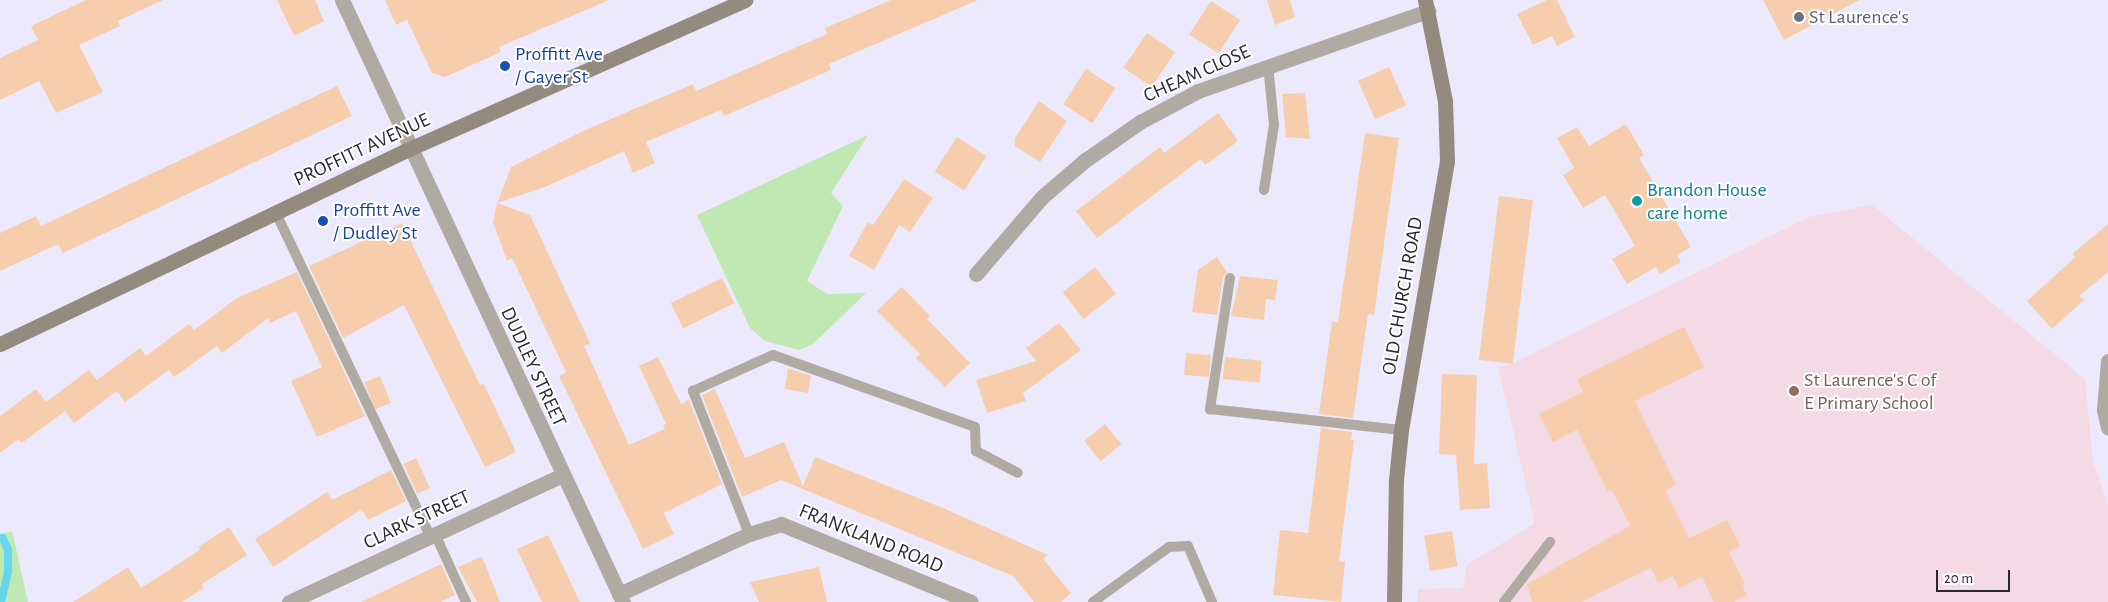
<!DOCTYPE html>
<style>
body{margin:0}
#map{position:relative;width:2108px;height:602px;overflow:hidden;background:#ece9fc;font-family:"Alegreya Sans",sans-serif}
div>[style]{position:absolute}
.education>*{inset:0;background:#f3dae4}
.green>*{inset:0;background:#c0e8b3}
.stream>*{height:8px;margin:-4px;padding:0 4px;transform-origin:4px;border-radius:4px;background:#66d6ef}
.building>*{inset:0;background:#f7cead;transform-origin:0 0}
.lane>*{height:10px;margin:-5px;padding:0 5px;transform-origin:5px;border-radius:5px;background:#b0aba2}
.street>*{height:15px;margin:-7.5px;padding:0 7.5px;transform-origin:7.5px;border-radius:7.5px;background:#b0aba2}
.secondary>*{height:15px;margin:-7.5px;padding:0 7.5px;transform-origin:7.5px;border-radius:7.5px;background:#938c7e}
.dots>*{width:14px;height:14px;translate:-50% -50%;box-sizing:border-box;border:2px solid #fff;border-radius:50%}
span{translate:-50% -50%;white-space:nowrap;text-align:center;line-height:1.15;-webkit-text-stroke:4px #fff;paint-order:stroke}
.worship-label{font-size:20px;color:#5b616d}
.left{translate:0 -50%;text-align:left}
.transit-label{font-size:20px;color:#164399}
.street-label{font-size:20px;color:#292831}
.culture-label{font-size:20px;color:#0d838f}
.education-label{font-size:20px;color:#785e54}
.scale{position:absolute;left:1936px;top:570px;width:74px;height:22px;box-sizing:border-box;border:2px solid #292831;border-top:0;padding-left:6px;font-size:15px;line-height:18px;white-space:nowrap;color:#292831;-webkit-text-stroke:4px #fff;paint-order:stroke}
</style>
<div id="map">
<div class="education">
<div style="clip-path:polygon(1872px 205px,2085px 379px,2093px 460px,2108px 506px,2108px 602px,1417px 602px,1418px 589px,1463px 588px,1467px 565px,1535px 523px,1498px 367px,1514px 363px,1809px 217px)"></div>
</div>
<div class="green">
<div style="clip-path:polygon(868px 135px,831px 193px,843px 206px,807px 281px,827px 294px,866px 293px,813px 344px,799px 350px,765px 341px,750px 328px,697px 215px)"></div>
<div style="clip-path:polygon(12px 531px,28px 602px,0 602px,0 534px)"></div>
</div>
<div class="stream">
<div style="left:1px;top:602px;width:32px;rotate:-77deg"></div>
<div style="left:8px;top:571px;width:21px;rotate:-90deg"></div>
<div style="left:8px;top:550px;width:13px;rotate:-113deg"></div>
</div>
<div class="building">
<div style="clip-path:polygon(86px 0,163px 0,118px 21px,120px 26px,79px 45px,103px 92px,56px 113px,39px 81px,0 100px,0 58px,38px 40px,31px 26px)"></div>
<div style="clip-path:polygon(277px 0,315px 0,324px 21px,294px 36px)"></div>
<div style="clip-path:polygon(385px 0,609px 0,499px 47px,501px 52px,445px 77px,432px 73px,407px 20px,396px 25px)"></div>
<div style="clip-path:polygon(891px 0,978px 0,829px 64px,831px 70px,724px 116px,721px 110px,646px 142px,655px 163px,633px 173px,624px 151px,545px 187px,497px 203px,530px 215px,590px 343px,584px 346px,629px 445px,665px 429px,663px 425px,666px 424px,639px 366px,658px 357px,681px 404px,689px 400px,722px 484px,664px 513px,674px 534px,643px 549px,559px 376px,566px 372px,512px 258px,507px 261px,493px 222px,497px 204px,511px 167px,585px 130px,693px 84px,696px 91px,827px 34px,825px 28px)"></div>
<div style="clip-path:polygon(1267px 0,1290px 0,1295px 17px,1275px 25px)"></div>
<div style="clip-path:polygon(1547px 0,1557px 0,1575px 37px,1557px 46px,1552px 36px,1533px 45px,1517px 14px)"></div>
<div style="clip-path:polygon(1763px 0,1859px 0,1784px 40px)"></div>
<div style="left:1211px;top:1px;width:35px;height:40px;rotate:33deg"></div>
<div style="left:1147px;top:33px;width:34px;height:42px;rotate:34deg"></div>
<div style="left:1389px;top:67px;width:42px;height:34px;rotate:66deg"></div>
<div style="left:1086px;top:69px;width:35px;height:42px;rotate:33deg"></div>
<div style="clip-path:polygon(337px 86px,352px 116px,63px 253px,58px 244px,0 271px,0 233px,36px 216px,41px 226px)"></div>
<div style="clip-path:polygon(1305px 93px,1310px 139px,1286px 137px,1282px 94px)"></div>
<div style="clip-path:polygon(1039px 101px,1067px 121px,1040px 162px,1015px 146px,1015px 138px)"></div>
<div style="clip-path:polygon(1218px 113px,1238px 141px,1205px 165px,1201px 159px,1097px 238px,1076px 211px,1160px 147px,1164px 153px)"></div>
<div style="clip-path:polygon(1626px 124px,1644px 155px,1639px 158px,1691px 247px,1677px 255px,1681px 262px,1660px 274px,1656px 267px,1627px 284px,1612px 259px,1635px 246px,1605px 195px,1583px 208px,1563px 175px,1574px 168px,1557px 138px,1577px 127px,1589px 146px)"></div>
<div style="clip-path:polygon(1365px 133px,1399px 138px,1374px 315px,1368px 314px,1353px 418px,1319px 414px,1332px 321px,1338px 322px)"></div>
<div style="left:957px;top:137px;width:35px;height:41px;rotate:33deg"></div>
<div style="clip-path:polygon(904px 179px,933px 198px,910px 232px,899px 225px,874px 270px,849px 256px,868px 222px,873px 225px)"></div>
<div style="left:1499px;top:196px;width:34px;height:165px;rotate:7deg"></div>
<div style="clip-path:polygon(402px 223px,480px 385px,484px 384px,516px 452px,485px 467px,404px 305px,343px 338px,309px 266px)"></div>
<div style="clip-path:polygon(2108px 224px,2108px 272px,2079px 296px,2084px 300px,2052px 329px,2027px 301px,2075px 257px,2072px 254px)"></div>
<div style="clip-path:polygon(1217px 257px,1227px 272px,1223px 277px,1217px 315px,1192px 312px,1198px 270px)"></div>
<div style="left:1095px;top:267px;width:34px;height:41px;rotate:52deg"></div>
<div style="clip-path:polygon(297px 272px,365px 416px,317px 437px,291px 381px,322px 367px,296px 311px,270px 323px,268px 318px,222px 353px,217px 346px,174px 377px,169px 370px,125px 402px,117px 391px,74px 423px,65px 411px,22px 443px,18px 439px,0 453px,0 416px,36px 389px,46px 402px,89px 370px,97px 380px,140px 348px,146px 356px,189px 324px,194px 330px,237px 298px)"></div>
<div style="clip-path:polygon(1240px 276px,1278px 280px,1275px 300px,1266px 299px,1264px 320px,1231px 316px)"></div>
<div style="left:722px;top:278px;width:28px;height:57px;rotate:64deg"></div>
<div style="clip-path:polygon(902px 287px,930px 316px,927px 319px,970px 363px,945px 387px,916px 358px,920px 354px,877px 311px)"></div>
<div style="clip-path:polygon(1059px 323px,1081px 350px,1023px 393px,1026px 401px,987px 413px,976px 380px,1036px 361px,1026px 348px)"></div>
<div style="clip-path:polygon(1684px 327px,1704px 367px,1635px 401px,1676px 485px,1665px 490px,1689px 538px,1727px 520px,1740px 546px,1729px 552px,1745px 584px,1742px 586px,1747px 595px,1733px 602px,1714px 602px,1702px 577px,1679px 588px,1673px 576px,1658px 583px,1651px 568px,1581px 602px,1532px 602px,1527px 584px,1630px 526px,1612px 490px,1608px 492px,1577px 430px,1553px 442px,1539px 414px,1583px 392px,1577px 379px)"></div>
<div style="left:1186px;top:353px;width:25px;height:22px;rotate:5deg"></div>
<div style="left:1225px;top:357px;width:37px;height:22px;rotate:6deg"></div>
<div style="clip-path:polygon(788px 368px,811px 376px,808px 393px,785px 389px)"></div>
<div style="clip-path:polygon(1442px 374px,1477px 375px,1474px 464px,1487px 463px,1490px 508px,1460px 510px,1456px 455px,1439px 454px)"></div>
<div style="left:380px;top:376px;width:29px;height:17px;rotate:68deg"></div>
<div style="clip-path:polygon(715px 389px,745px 458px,784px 442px,803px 486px,815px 457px,943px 508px,1048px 555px,1043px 559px,1071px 593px,1061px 602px,1034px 602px,1013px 576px,781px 480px,742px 497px,702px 395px)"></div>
<div style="left:1105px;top:424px;width:26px;height:27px;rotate:51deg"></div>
<div style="clip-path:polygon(1321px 428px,1352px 432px,1351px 440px,1354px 440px,1339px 561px,1345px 562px,1341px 602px,1273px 595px,1280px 530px,1308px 533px)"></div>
<div style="left:416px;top:458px;width:33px;height:14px;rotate:65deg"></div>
<div style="clip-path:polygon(391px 470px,406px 501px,368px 520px,362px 509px,273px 567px,255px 539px,327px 492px,332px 500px)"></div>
<div style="clip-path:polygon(229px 527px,247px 555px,202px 584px,204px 588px,182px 602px,73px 602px,128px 567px,141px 588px,200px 550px,198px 547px)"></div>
<div style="left:1452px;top:531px;width:36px;height:28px;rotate:81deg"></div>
<div style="clip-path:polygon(548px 535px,555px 549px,580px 602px,542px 602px,517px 549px)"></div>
<div style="clip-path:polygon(481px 557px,485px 564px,500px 602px,477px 602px,458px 567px)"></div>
<div style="clip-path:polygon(441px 564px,455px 595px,440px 602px,361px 602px)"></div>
<div style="clip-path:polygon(819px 567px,827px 602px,759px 602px,750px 582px)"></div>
</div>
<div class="lane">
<div style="left:1264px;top:190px;width:66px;rotate:-81.3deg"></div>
<div style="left:1274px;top:125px;width:60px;rotate:-95.7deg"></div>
<div style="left:276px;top:213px;width:358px;rotate:64.5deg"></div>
<div style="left:1230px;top:278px;width:133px;rotate:98.7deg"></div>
<div style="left:1210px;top:409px;width:192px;rotate:6.3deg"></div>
<div style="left:435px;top:534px;width:75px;rotate:65.5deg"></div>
<div style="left:749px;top:534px;width:154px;rotate:-111.4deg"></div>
<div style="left:693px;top:391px;width:88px;rotate:-24.2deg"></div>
<div style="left:773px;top:355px;width:214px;rotate:19.6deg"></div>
<div style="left:975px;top:427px;width:24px;rotate:88deg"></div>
<div style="left:976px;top:451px;width:47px;rotate:27.6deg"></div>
<div style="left:1093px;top:602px;width:94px;rotate:-35.9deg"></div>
<div style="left:1169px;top:547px;width:19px;rotate:-3deg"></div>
<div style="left:1188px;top:546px;width:61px;rotate:66.8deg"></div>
<div style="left:1504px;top:602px;width:76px;rotate:-52.5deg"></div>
</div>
<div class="street">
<div style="left:342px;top:0;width:664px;rotate:64.98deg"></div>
<div style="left:976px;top:274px;width:101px;rotate:-49.4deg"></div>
<div style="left:1042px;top:197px;width:55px;rotate:-40.6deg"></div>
<div style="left:1084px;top:161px;width:68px;rotate:-34.9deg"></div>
<div style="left:1140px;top:122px;width:66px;rotate:-28.1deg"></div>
<div style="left:1198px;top:91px;width:244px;rotate:-19.2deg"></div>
<div style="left:2108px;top:361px;width:49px;rotate:94.7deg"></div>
<div style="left:2104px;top:410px;width:18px;rotate:77deg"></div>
<div style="left:619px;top:594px;width:143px;rotate:-24.8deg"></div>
<div style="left:749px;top:534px;width:34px;rotate:-17deg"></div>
<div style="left:781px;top:524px;width:205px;rotate:22.3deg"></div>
<div style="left:289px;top:602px;width:301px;rotate:-24.9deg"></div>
</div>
<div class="secondary">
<div style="left:0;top:344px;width:453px;rotate:-25.5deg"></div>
<div style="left:409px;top:149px;width:368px;rotate:-23.9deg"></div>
<div style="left:1394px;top:602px;width:122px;rotate:-89.1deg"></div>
<div style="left:1396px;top:480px;width:50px;rotate:-84.3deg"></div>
<div style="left:1401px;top:430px;width:273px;rotate:-80.3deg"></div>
<div style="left:1447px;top:161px;width:60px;rotate:-91.9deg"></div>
<div style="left:1445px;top:101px;width:103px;rotate:-101.2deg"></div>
</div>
<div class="dots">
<div style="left:1799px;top:17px;background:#6b7280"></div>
<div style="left:505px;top:66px;background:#1a4fb4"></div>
<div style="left:1637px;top:201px;background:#0f9aa8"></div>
<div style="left:323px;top:221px;background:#1a4fb4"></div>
<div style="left:1794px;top:391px;background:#8d6e63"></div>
</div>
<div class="worship-label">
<span class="left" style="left:1809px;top:17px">St Laurence's</span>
</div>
<div class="transit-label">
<span class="left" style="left:515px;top:66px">Proffitt Ave<br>/ Gayer St</span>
<span class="left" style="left:333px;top:222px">Proffitt Ave<br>/ Dudley St</span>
</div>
<div class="street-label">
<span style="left:1197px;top:74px;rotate:-24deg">CHEAM CLOSE</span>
<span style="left:362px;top:150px;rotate:-25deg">PROFFITT AVENUE</span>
<span style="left:1403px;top:296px;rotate:-80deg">OLD CHURCH ROAD</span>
<span style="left:533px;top:367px;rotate:65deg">DUDLEY STREET</span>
<span style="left:417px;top:520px;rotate:-25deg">CLARK STREET</span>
<span style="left:871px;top:539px;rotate:22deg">FRANKLAND ROAD</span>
</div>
<div class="culture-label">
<span class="left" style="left:1647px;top:202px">Brandon House<br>care home</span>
</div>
<div class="education-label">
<span class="left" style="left:1804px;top:392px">St Laurence's C of<br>E Primary School</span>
</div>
<div class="scale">20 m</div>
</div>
